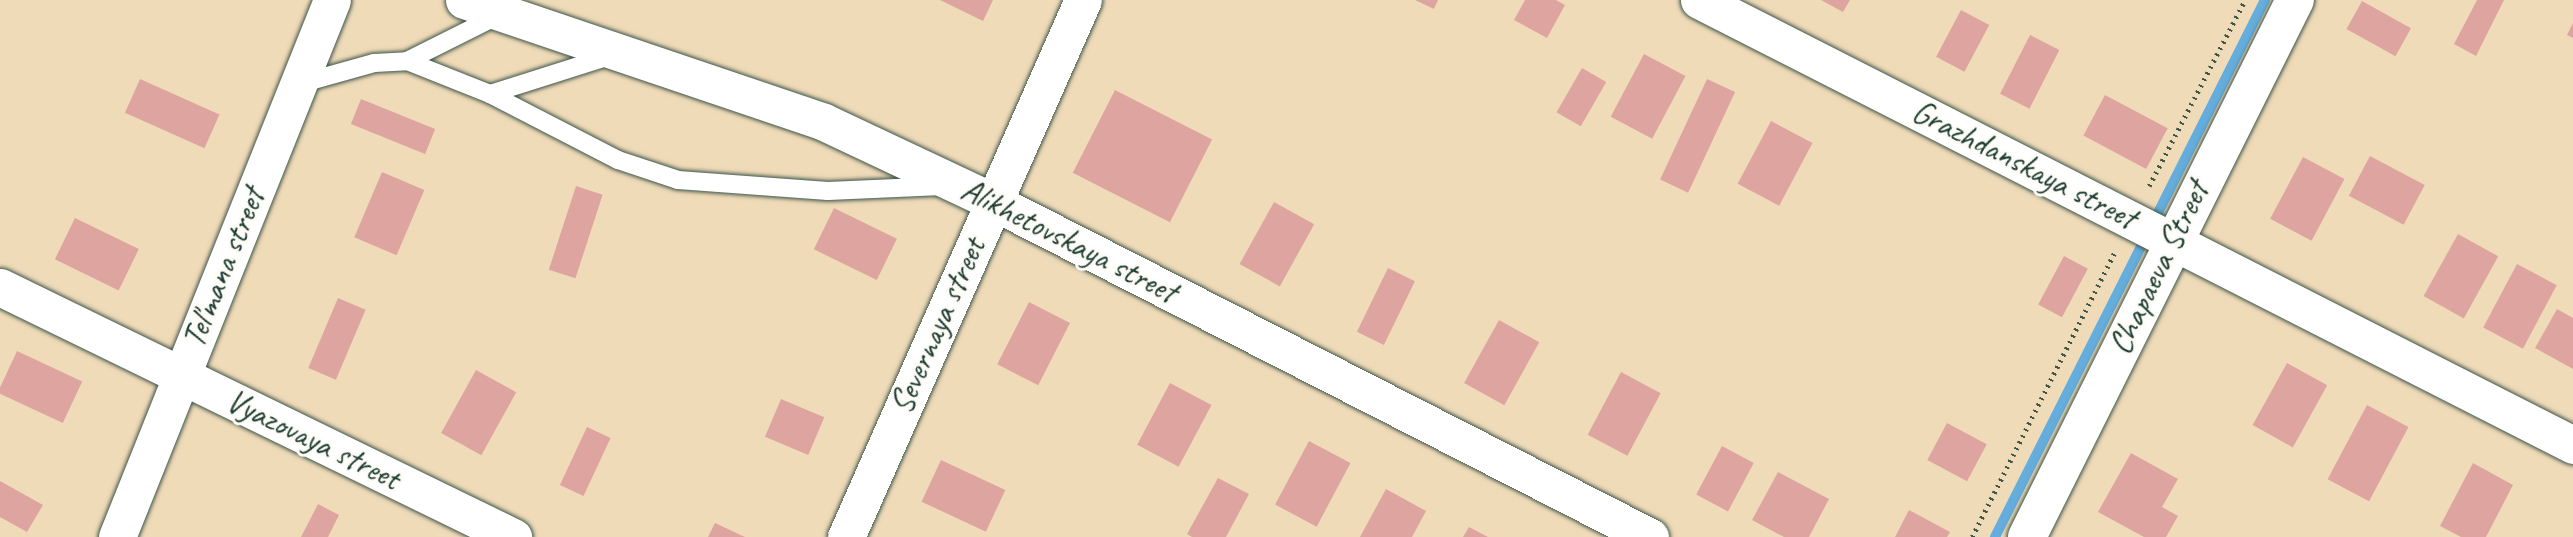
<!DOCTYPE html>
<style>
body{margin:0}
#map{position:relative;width:2573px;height:537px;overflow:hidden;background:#f0dbb9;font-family:Caveat,sans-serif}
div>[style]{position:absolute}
.stream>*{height:10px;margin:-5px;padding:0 5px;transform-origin:5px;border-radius:5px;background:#64addc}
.building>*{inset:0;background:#dea5a0;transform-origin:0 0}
.path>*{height:4.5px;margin-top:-2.25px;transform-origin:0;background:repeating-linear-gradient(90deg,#3e5548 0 2px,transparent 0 7px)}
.roads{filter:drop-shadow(0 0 2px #3e5548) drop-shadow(0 0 2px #3e5548)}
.service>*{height:18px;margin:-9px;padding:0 9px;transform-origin:9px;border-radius:9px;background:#fff}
.minor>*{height:37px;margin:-18.5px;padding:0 18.5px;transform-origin:18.5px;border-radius:18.5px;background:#fff}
.tertiary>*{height:38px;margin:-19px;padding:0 19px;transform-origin:19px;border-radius:19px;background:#fff}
span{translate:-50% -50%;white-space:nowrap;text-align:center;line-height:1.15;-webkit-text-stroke:6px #fdfcf7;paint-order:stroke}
.street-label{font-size:33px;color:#1f3d34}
</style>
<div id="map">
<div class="stream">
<div style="left:1995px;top:537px;width:601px;rotate:-63.31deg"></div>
</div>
<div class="building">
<div style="clip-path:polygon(940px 0,993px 0,983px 21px)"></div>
<div style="clip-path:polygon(1415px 0,1438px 0,1434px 9px)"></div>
<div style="clip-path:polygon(1525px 0,1556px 0,1565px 5px,1547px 38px,1514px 20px)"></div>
<div style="clip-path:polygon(1821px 0,1850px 0,1843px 12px)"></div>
<div style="clip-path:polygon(2477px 0,2504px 0,2476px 56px,2454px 44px)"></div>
<div style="left:2362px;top:1px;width:56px;height:32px;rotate:29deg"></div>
<div style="left:1961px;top:10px;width:32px;height:53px;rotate:28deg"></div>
<div style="clip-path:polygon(2573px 23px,2573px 38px,2567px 35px)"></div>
<div style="left:2030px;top:35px;width:33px;height:66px;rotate:27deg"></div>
<div style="left:1644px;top:54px;width:47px;height:71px;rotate:28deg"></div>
<div style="left:1582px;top:68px;width:28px;height:51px;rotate:30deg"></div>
<div style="left:140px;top:79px;width:87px;height:37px;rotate:24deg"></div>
<div style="left:1707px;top:79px;width:31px;height:111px;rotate:25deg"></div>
<div style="left:1115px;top:90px;width:109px;height:93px;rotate:27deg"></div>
<div style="left:2105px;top:95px;width:71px;height:46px;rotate:28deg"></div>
<div style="left:361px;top:99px;width:80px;height:27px;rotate:22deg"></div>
<div style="left:1771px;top:121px;width:47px;height:71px;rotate:28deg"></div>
<div style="left:2370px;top:156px;width:62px;height:45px;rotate:28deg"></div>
<div style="left:2303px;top:157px;width:47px;height:70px;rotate:28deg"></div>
<div style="left:382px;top:172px;width:46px;height:71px;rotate:23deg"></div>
<div style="left:576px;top:186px;width:28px;height:88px;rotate:18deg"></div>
<div style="left:1274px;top:202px;width:46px;height:71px;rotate:29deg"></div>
<div style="left:834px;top:208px;width:70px;height:46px;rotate:26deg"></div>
<div style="left:75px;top:218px;width:71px;height:46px;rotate:26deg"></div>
<div style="left:2458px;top:234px;width:46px;height:71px;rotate:29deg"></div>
<div style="left:2064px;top:256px;width:27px;height:55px;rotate:28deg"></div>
<div style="left:2517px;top:264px;width:45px;height:72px;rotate:28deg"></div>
<div style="left:1388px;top:268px;width:30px;height:71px;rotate:26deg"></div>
<div style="left:338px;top:298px;width:30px;height:76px;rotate:23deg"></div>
<div style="left:1029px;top:302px;width:46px;height:70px;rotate:27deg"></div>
<div style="clip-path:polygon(2557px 309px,2573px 318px,2573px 369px,2535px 348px)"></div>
<div style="left:1499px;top:320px;width:46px;height:72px;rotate:29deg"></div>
<div style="left:17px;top:351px;width:72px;height:46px;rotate:25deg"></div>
<div style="left:2287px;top:363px;width:46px;height:71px;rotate:29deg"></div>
<div style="left:476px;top:370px;width:46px;height:72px;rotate:29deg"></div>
<div style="left:1621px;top:372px;width:45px;height:71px;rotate:28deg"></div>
<div style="left:1170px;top:383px;width:47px;height:70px;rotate:28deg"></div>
<div style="left:781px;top:399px;width:47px;height:41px;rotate:23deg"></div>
<div style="left:2367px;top:405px;width:47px;height:84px;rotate:28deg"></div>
<div style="left:1947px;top:423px;width:45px;height:42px;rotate:28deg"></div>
<div style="left:587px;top:427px;width:26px;height:64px;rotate:25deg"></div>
<div style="left:1309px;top:441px;width:47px;height:72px;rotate:28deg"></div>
<div style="left:1722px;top:446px;width:36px;height:55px;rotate:28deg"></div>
<div style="clip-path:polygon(2131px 453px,2178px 479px,2162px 507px,2178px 516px,2166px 537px,2144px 537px,2098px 512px)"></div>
<div style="left:941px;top:460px;width:71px;height:46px;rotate:25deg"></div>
<div style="clip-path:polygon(2473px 463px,2513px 485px,2486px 537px,2461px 537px,2440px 526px)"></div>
<div style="clip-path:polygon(1778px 472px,1829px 499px,1809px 537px,1784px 537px,1752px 520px)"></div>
<div style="clip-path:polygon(1218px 478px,1249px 494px,1226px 537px,1192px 537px,1187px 534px)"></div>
<div style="clip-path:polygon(0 481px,43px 505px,27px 532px,0 517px)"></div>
<div style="clip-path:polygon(1386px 489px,1426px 511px,1412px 537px,1360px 537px)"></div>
<div style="clip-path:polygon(318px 504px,339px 515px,328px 537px,301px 537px)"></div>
<div style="clip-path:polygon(1909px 510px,1950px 532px,1947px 537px,1895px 537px)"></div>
<div style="clip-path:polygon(715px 523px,745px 537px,708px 537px)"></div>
<div style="clip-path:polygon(1469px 527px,1488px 537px,1463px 537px)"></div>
</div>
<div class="path">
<div style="left:2149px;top:186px;width:209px;rotate:-62.7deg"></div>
<div style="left:1972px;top:537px;width:318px;rotate:-63.4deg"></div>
</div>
<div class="roads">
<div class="service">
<div style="left:407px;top:61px;width:105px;rotate:-26.6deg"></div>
<div style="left:299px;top:84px;width:78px;rotate:-15.6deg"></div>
<div style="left:374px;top:63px;width:33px;rotate:-3deg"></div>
<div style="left:407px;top:61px;width:89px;rotate:21.7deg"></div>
<div style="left:490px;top:94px;width:144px;rotate:27.3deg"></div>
<div style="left:618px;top:160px;width:63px;rotate:18.4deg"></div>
<div style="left:678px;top:180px;width:150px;rotate:4.2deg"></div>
<div style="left:828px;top:191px;width:114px;rotate:-2.5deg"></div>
<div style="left:490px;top:94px;width:129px;rotate:-17.6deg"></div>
</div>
<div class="minor">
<div style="left:464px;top:0;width:380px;rotate:18.7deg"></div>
<div style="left:824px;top:122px;width:186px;rotate:25.2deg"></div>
<div style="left:992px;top:201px;width:739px;rotate:27.05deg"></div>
<div style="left:1699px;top:0;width:981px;rotate:26.98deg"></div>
<div style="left:0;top:287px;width:571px;rotate:25.98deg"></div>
<div style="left:117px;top:537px;width:578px;rotate:-68.18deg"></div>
<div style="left:846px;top:537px;width:587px;rotate:-66.19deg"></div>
</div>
<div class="tertiary">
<div style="left:2027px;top:537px;width:600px;rotate:-63.48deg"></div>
</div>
</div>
<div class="street-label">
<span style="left:2024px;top:165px;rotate:27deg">Grazhdanskaya street</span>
<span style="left:1069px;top:241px;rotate:27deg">Alikhetovskaya street</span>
<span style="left:224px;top:268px;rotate:-68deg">Tel'mana street</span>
<span style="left:2159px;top:268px;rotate:-64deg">Chapaeva Street</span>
<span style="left:938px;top:326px;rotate:-66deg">Severnaya street</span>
<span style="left:313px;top:440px;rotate:26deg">Vyazovaya street</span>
</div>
</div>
